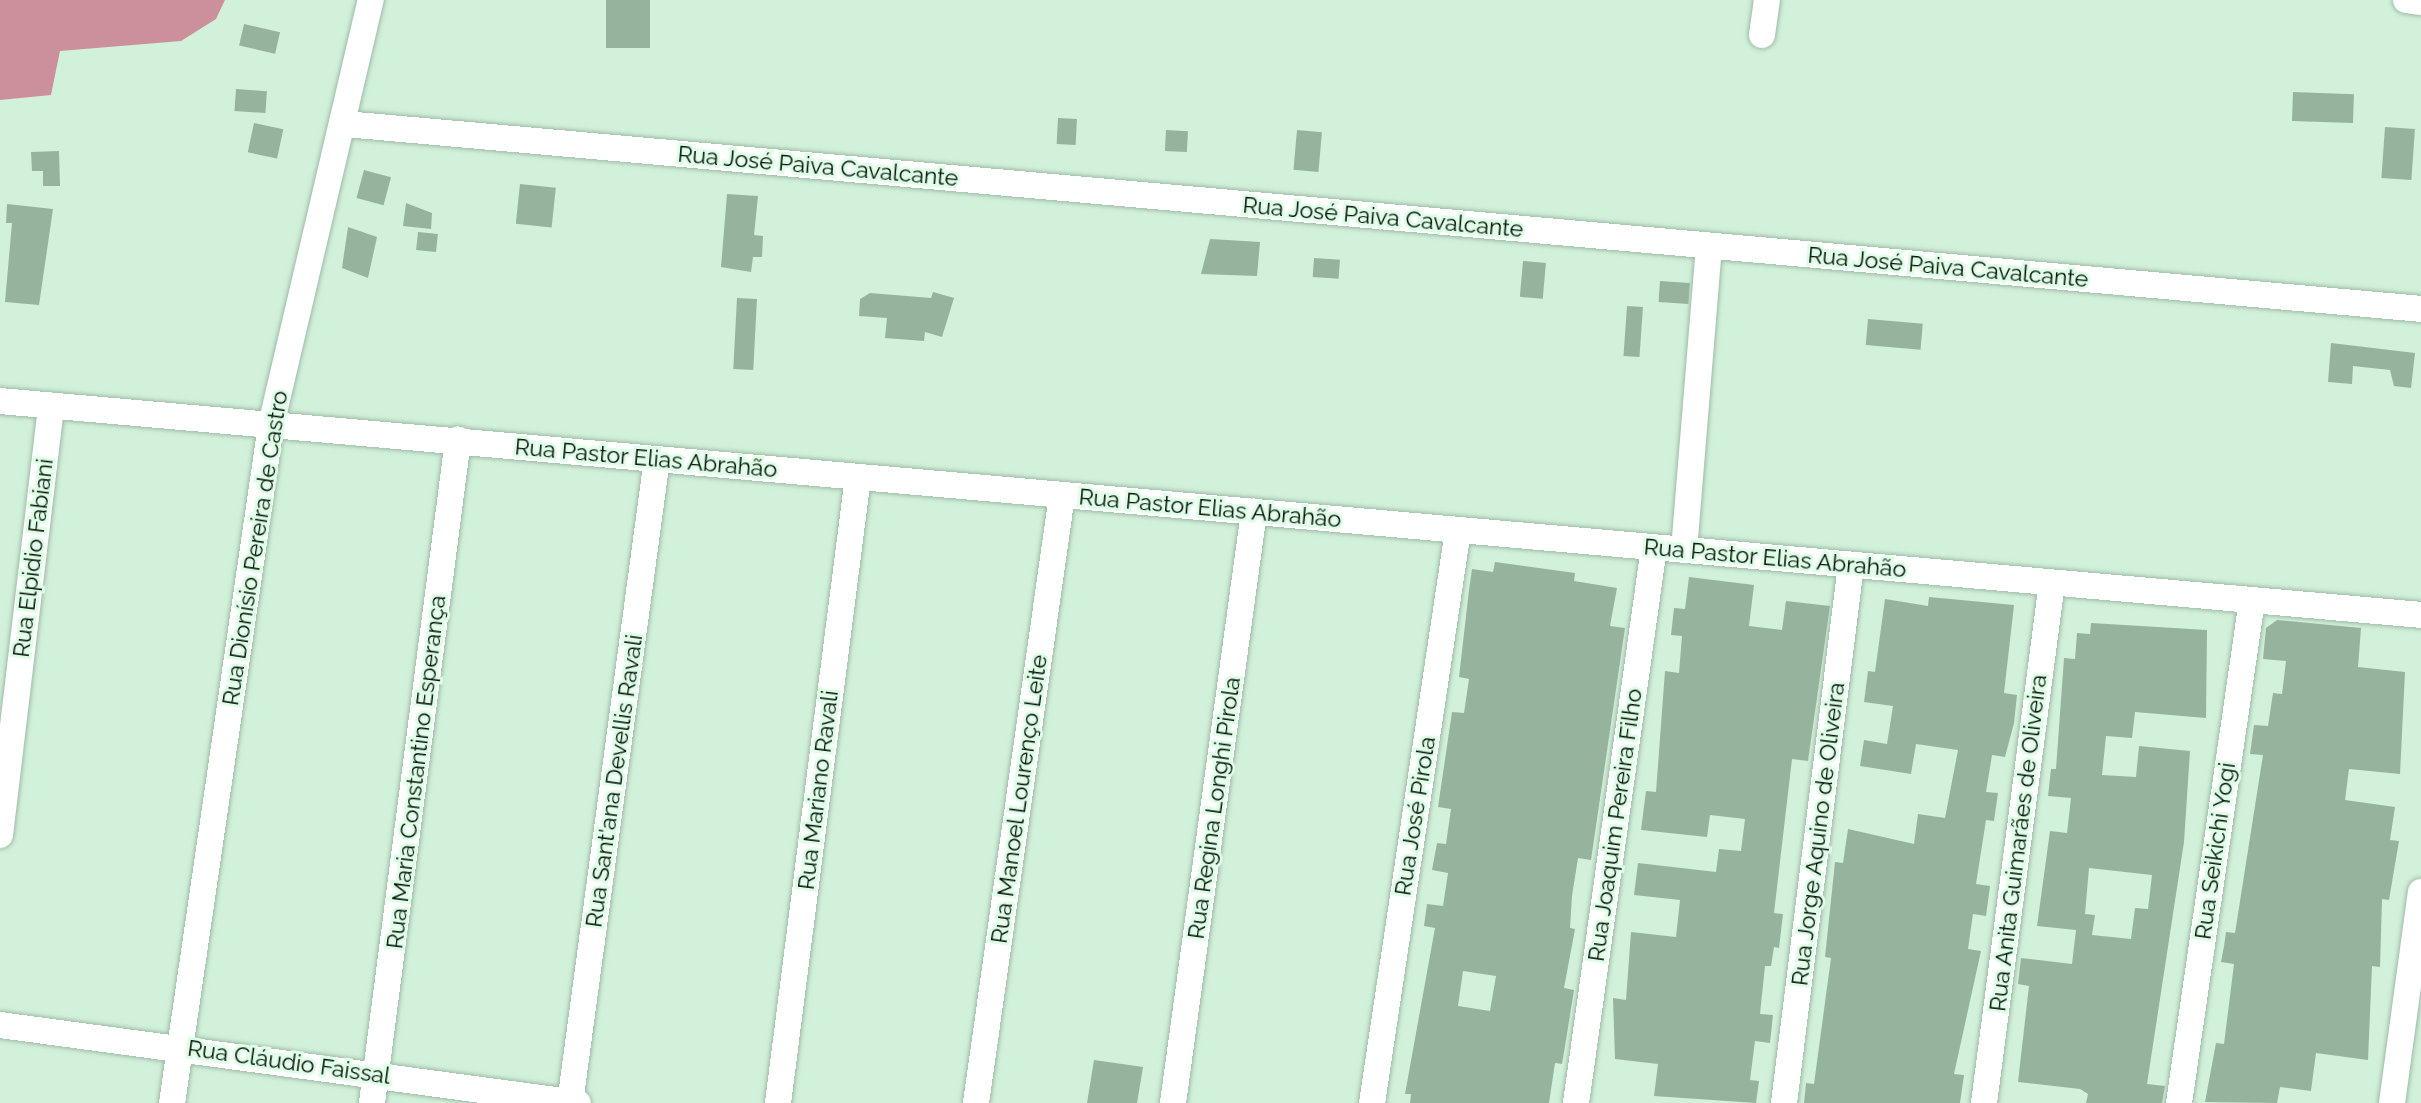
<!DOCTYPE html>
<meta charset="utf-8">
<style>
body{margin:0}
#map{position:relative;width:2421px;height:1103px;overflow:hidden;background:#d2f1da;font-family:Raleway,sans-serif}
div>[style]{position:absolute}
.forest>*{inset:0;background:#cc909c}
.building>*{inset:0;background:#96b39d;transform-origin:0 0}
.roads{filter:drop-shadow(0 0 2px #9ebba6) drop-shadow(0 0 2px #9ebba6)}
.minor>*{height:26px;margin:-13px;padding:0 13px;transform-origin:13px;border-radius:13px;background:#fff}
span{translate:-50% -50%;white-space:nowrap;text-align:center;line-height:1.15;-webkit-text-stroke:6px #dffee7;paint-order:stroke}
.street-label{font-size:23px;color:#061009}
</style>
<div id="map">
<div class="forest">
<div style="clip-path:polygon(0 0,225px 0,216px 19px,181px 41px,60px 51px,51px 95px,0 100px)"></div>
</div>
<div class="building">
<div style="left:606px;top:0;width:44px;height:48px"></div>
<div style="left:244px;top:24px;width:37px;height:22px;rotate:13deg"></div>
<div style="left:236px;top:89px;width:31px;height:22px;rotate:4deg"></div>
<div style="left:2293px;top:92px;width:61px;height:29px;rotate:2deg"></div>
<div style="left:1058px;top:118px;width:19px;height:26px;rotate:3deg"></div>
<div style="left:254px;top:123px;width:30px;height:30px;rotate:12deg"></div>
<div style="left:2385px;top:127px;width:30px;height:51px;rotate:4deg"></div>
<div style="left:1166px;top:130px;width:22px;height:21px;rotate:3deg"></div>
<div style="left:1297px;top:130px;width:25px;height:40px;rotate:5deg"></div>
<div style="clip-path:polygon(59px 151px,60px 186px,43px 186px,43px 171px,32px 171px,31px 152px)"></div>
<div style="left:364px;top:170px;width:28px;height:29px;rotate:15deg"></div>
<div style="left:520px;top:184px;width:36px;height:40px;rotate:6deg"></div>
<div style="clip-path:polygon(727px 194px,758px 196px,754px 235px,763px 236px,762px 257px,753px 257px,751px 272px,721px 267px)"></div>
<div style="clip-path:polygon(406px 203px,432px 213px,431px 229px,403px 226px)"></div>
<div style="clip-path:polygon(7px 204px,53px 209px,39px 305px,5px 302px,12px 223px,6px 223px)"></div>
<div style="clip-path:polygon(348px 227px,377px 237px,368px 278px,342px 268px)"></div>
<div style="left:418px;top:232px;width:20px;height:18px;rotate:6deg"></div>
<div style="clip-path:polygon(1210px 239px,1260px 242px,1257px 276px,1201px 274px)"></div>
<div style="left:1314px;top:258px;width:26px;height:19px;rotate:4deg"></div>
<div style="left:1523px;top:261px;width:23px;height:36px;rotate:5deg"></div>
<div style="left:1660px;top:281px;width:30px;height:21px;rotate:4deg"></div>
<div style="clip-path:polygon(933px 292px,954px 298px,942px 337px,925px 332px,924px 341px,885px 338px,887px 318px,859px 316px,860px 299px,870px 293px,931px 298px)"></div>
<div style="left:737px;top:298px;width:20px;height:71px;rotate:3deg"></div>
<div style="left:1627px;top:306px;width:16px;height:50px;rotate:4deg"></div>
<div style="left:1868px;top:319px;width:55px;height:26px;rotate:5deg"></div>
<div style="clip-path:polygon(2331px 343px,2415px 353px,2411px 388px,2394px 386px,2390px 370px,2353px 366px,2352px 384px,2328px 382px)"></div>
<div style="clip-path:polygon(evenodd,1495px 562px,1575px 573px,1574px 581px,1617px 588px,1610px 626px,1625px 628px,1591px 860px,1578px 858px,1572px 896px,1570px 928px,1575px 929px,1564px 988px,1574px 990px,1566px 1040px,1562px 1064px,1555px 1063px,1549px 1103px,1410px 1103px,1411px 1094px,1405px 1094px,1435px 928px,1424px 926px,1427px 904px,1443px 906px,1448px 873px,1432px 870px,1437px 843px,1446px 844px,1451px 809px,1438px 807px,1452px 712px,1464px 713px,1469px 679px,1459px 677px,1469px 590px,1472px 569px,1493px 572px,1495px 562px,1463px 971px,1496px 976px,1490px 1011px,1458px 1006px,1463px 971px)"></div>
<div style="clip-path:polygon(1689px 577px,1754px 585px,1749px 626px,1782px 630px,1786px 601px,1830px 606px,1808px 761px,1792px 759px,1774px 913px,1783px 914px,1779px 948px,1774px 947px,1771px 966px,1765px 966px,1760px 1014px,1773px 1015px,1770px 1043px,1755px 1041px,1750px 1080px,1759px 1081px,1756px 1103px,1654px 1096px,1658px 1064px,1615px 1059px,1613px 998px,1626px 1000px,1631px 932px,1676px 937px,1680px 900px,1634px 895px,1638px 863px,1716px 872px,1719px 849px,1741px 851px,1745px 819px,1710px 815px,1707px 837px,1641px 830px,1646px 791px,1656px 792px,1665px 671px,1679px 673px,1682px 636px,1671px 635px,1674px 608px,1685px 609px)"></div>
<div style="clip-path:polygon(1929px 597px,2014px 605px,2004px 693px,2017px 695px,2014px 723px,2005px 757px,1992px 755px,1986px 792px,1998px 793px,1994px 821px,1986px 820px,1976px 884px,1990px 886px,1986px 916px,1973px 914px,1968px 949px,1981px 951px,1954px 1074px,1964px 1075px,1960px 1103px,1804px 1103px,1806px 1083px,1814px 1084px,1831px 958px,1825px 957px,1835px 862px,1843px 863px,1848px 829px,1914px 844px,1918px 814px,1945px 818px,1958px 750px,1916px 744px,1911px 774px,1860px 766px,1864px 740px,1887px 744px,1893px 706px,1864px 702px,1868px 671px,1875px 672px,1885px 599px,1928px 606px)"></div>
<div style="clip-path:polygon(2277px 620px,2361px 628px,2358px 667px,2405px 672px,2400px 774px,2349px 769px,2345px 800px,2395px 807px,2390px 840px,2399px 841px,2389px 900px,2382px 899px,2380px 967px,2372px 966px,2368px 1060px,2316px 1053px,2311px 1091px,2280px 1087px,2277px 1103px,2205px 1102px,2216px 1043px,2224px 1044px,2234px 964px,2221px 962px,2224px 946px,2226px 932px,2235px 933px,2263px 755px,2250px 754px,2254px 725px,2268px 726px,2273px 693px,2282px 694px,2286px 661px,2263px 659px,2266px 628px)"></div>
<div style="clip-path:polygon(evenodd,2091px 623px,2207px 630px,2206px 718px,2135px 712px,2132px 738px,2106px 736px,2102px 775px,2136px 777px,2139px 746px,2190px 751px,2184px 842px,2147px 1084px,2165px 1086px,2162px 1103px,2086px 1103px,2088px 1094px,2080px 1089px,2018px 1082px,2029px 986px,2018px 984px,2021px 958px,2072px 964px,2076px 930px,2037px 926px,2050px 831px,2067px 833px,2071px 798px,2048px 796px,2051px 769px,2056px 769px,2064px 658px,2075px 659px,2077px 633px,2090px 634px,2091px 623px,2089px 868px,2152px 875px,2148px 909px,2135px 908px,2131px 939px,2092px 935px,2095px 915px,2085px 914px,2089px 868px)"></div>
<div style="clip-path:polygon(1094px 1060px,1143px 1067px,1137px 1103px,1087px 1103px)"></div>
</div>
<div class="roads">
<div class="minor">
<div style="left:2406px;top:0;width:15px;rotate:8deg"></div>
<div style="left:1762px;top:35px;width:35px;rotate:-82deg"></div>
<div style="left:345px;top:124px;width:2084px;rotate:5.09deg"></div>
<div style="left:0;top:401px;width:2430px;rotate:5.05deg"></div>
<div style="left:1684px;top:550px;width:305px;rotate:-85.3deg"></div>
<div style="left:0;top:835px;width:432px;rotate:-83.2deg"></div>
<div style="left:0;top:1025px;width:583px;rotate:7.69deg"></div>
<div style="left:172px;top:1103px;width:685px;rotate:-81.69deg"></div>
<div style="left:271px;top:425px;width:437px;rotate:-76.8deg"></div>
<div style="left:372px;top:1103px;width:669px;rotate:-82.61deg"></div>
<div style="left:570px;top:1103px;width:650px;rotate:-82.31deg"></div>
<div style="left:778px;top:1103px;width:631px;rotate:-82.72deg"></div>
<div style="left:976px;top:1103px;width:614px;rotate:-81.95deg"></div>
<div style="left:1173px;top:1103px;width:597px;rotate:-82.2deg"></div>
<div style="left:1372px;top:1103px;width:579px;rotate:-81.46deg"></div>
<div style="left:1576px;top:1103px;width:561px;rotate:-82.01deg"></div>
<div style="left:1784px;top:1103px;width:542px;rotate:-82.9deg"></div>
<div style="left:1984px;top:1103px;width:525px;rotate:-82.56deg"></div>
<div style="left:2179px;top:1103px;width:508px;rotate:-81.74deg"></div>
<div style="left:2392px;top:1103px;width:213px;rotate:-82.2deg"></div>
</div>
</div>
<div class="street-label">
<span style="left:818px;top:166px;rotate:5deg">Rua José Paiva Cavalcante</span>
<span style="left:1383px;top:217px;rotate:5deg">Rua José Paiva Cavalcante</span>
<span style="left:1948px;top:267px;rotate:5deg">Rua José Paiva Cavalcante</span>
<span style="left:646px;top:458px;rotate:5deg">Rua Pastor Elias Abrahão</span>
<span style="left:1210px;top:508px;rotate:5deg">Rua Pastor Elias Abrahão</span>
<span style="left:255px;top:548px;rotate:-81deg">Rua Dionísio Pereira de Castro</span>
<span style="left:33px;top:558px;rotate:-83deg">Rua Elpidio Fabiani</span>
<span style="left:1775px;top:558px;rotate:5deg">Rua Pastor Elias Abrahão</span>
<span style="left:416px;top:772px;rotate:-83deg">Rua Maria Constantino Esperança</span>
<span style="left:614px;top:781px;rotate:-82deg">Rua Sant'ana Devellis Ravali</span>
<span style="left:818px;top:790px;rotate:-83deg">Rua Mariano Ravali</span>
<span style="left:1019px;top:799px;rotate:-82deg">Rua Manoel Lourenço Leite</span>
<span style="left:1214px;top:808px;rotate:-82deg">Rua Regina Longhi Pirola</span>
<span style="left:1415px;top:816px;rotate:-81deg">Rua José Pirola</span>
<span style="left:1615px;top:825px;rotate:-82deg">Rua Joaquim Pereira Filho</span>
<span style="left:1818px;top:834px;rotate:-83deg">Rua Jorge Aquino de Oliveira</span>
<span style="left:2018px;top:843px;rotate:-83deg">Rua Anita Guimarães de Oliveira</span>
<span style="left:2215px;top:851px;rotate:-82deg">Rua Seikichi Yogi</span>
<span style="left:289px;top:1062px;rotate:8deg">Rua Cláudio Faissal</span>
</div>
</div>
